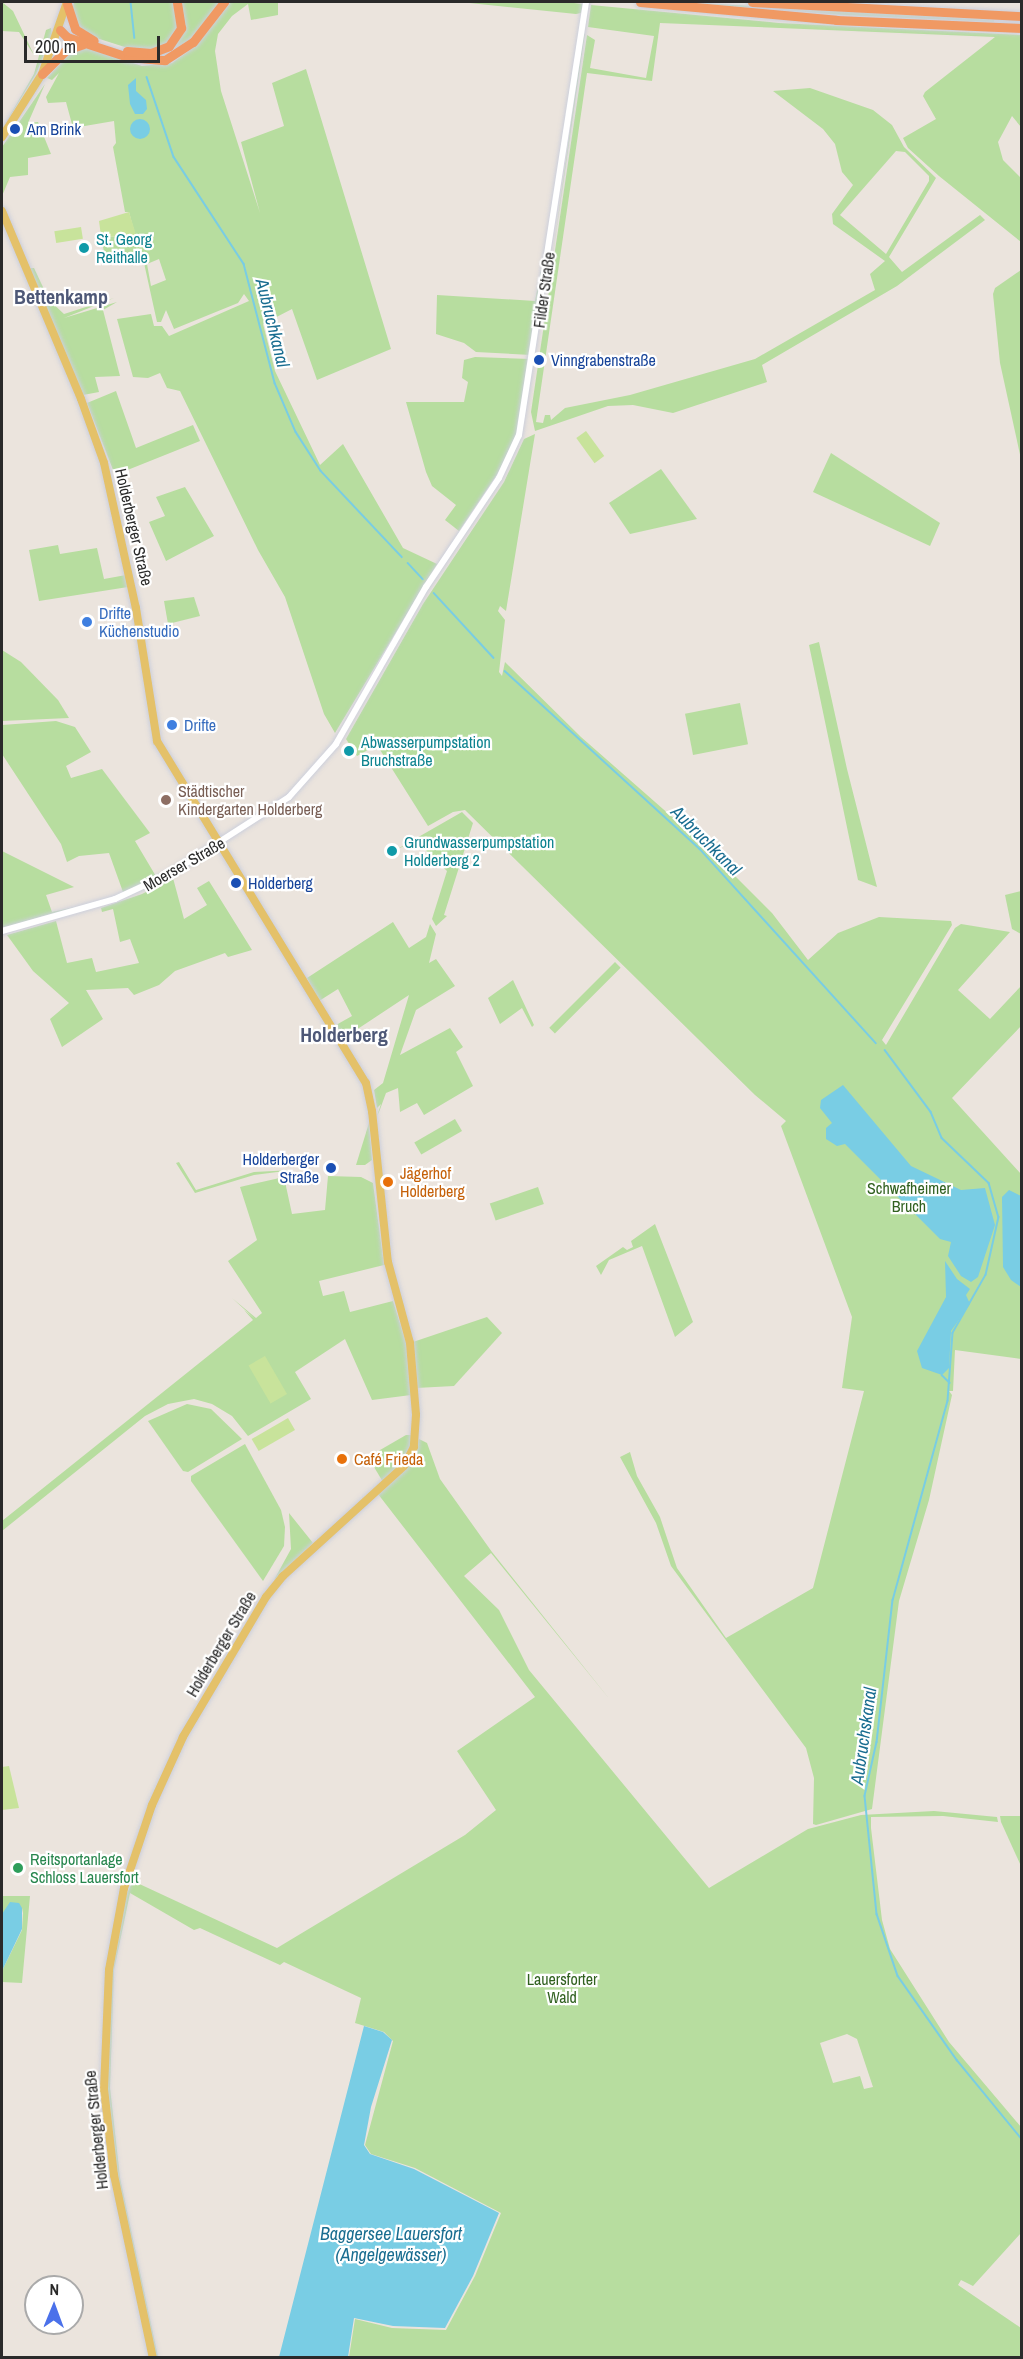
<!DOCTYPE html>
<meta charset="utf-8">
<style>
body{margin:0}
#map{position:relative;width:1023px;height:2359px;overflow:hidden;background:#ebe4dd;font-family:"Archivo Narrow",sans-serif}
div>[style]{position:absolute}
.green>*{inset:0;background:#b7dd9f;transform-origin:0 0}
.pitch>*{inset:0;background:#c8e39b;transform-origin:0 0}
.water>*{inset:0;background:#79cde4}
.round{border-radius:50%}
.stream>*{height:1.5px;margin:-0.75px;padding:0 0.75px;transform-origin:0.75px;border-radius:0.75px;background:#79cde4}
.roads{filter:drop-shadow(0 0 2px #cccfdb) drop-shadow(0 0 2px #cccfdb)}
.minor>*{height:6px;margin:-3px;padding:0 3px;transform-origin:3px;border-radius:3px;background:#fff}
.major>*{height:8px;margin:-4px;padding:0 4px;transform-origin:4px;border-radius:4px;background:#e4c169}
.highway>*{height:9px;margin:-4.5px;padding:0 4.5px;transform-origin:4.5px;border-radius:4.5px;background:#f09963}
.dots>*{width:16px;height:16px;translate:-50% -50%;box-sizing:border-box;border:3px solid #fff;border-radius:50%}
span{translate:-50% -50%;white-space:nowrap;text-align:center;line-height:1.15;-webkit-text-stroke:4.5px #fff;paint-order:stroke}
.transit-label{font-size:16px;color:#164399}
.left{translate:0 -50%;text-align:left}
.right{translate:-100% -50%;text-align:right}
.culture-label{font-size:16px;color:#0d838f}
.street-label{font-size:16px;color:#2a2a2a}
.shop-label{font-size:16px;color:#366cbe}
.education-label{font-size:16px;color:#785e54}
.food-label{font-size:16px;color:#c56008}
.park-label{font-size:16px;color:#316120}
.leisure-label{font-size:16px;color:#27864d}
.water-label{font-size:18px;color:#196d90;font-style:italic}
.quarter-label{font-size:20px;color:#4e5877;font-weight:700}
.frame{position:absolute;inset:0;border:3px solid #2a2a2a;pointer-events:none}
.north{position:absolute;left:24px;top:2275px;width:60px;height:60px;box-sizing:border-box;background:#fff;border:2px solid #aaa;border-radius:50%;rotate:1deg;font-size:16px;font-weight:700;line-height:24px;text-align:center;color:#2a2a2a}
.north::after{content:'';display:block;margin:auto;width:21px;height:27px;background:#4b71ea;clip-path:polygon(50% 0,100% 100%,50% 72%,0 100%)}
.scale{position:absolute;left:24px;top:36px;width:136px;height:27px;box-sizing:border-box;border:3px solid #2a2a2a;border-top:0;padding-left:8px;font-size:18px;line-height:21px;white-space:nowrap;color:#2a2a2a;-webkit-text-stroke:4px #fff;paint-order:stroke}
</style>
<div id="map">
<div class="green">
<div style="clip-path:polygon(2px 2px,13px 11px,34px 55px,19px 32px,2px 31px)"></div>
<div style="clip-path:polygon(74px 2px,173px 2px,177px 27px,168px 42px,154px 49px,131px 49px,90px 36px,79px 27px,72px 11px)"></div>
<div style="clip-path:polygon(179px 2px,221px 2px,180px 51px,151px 59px,115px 50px,151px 55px,183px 28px)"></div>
<div style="clip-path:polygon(evenodd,231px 2px,278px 2px,278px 15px,251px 20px,248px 4px,232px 16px,218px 34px,215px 51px,221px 91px,260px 213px,241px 142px,284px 126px,272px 83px,306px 69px,391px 349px,317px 380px,292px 309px,263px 324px,275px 371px,320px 465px,343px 444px,403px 548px,437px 564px,335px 733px,324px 714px,285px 597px,258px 550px,180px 391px,167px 388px,160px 373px,148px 378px,133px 377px,117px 319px,151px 314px,154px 326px,162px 326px,169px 336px,249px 301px,244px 294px,238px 303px,174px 329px,166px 310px,161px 322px,157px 322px,142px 254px,105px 257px,101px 236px,136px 238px,129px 212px,125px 212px,113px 147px,116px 143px,114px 121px,73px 128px,66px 102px,48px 103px,46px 97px,59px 73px,52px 80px,47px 78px,72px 51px,84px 47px,142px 66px,172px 63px,197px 45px,231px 2px,159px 259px,166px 280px,151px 286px,147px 264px,159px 259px)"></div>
<div style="clip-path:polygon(460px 2px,565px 2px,583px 4px,581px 13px,576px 14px)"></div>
<div style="clip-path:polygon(680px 2px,994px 20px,994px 22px,844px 15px)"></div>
<div style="clip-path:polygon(evenodd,591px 5px,779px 23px,1021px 35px,1021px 127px,1012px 116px,998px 142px,1003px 160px,1021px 178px,1021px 242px,939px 176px,908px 148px,903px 138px,936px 119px,923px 96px,925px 92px,995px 37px,660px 23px,652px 81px,587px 73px,536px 422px,543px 423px,545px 415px,550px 415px,551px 420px,565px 408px,630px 395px,755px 359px,875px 290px,870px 274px,885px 261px,833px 224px,832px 214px,853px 185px,842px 172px,835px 144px,823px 129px,773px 91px,810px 88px,873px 110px,892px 125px,904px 147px,936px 178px,889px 257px,902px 272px,980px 215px,985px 220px,897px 286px,762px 365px,767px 382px,673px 413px,633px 405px,608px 406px,535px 431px,531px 412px,587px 35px,595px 40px,590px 68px,646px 78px,654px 36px,588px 27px,591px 5px,896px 151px,905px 152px,929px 176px,929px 181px,886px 254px,840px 215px,896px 151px)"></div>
<div style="clip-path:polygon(51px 28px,52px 35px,36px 74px,2px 129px,34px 74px,46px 30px)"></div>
<div style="clip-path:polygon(585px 32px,558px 219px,551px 268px,583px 38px)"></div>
<div style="clip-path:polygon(45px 84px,28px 123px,38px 122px,51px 154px,28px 158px,28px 175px,10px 177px,2px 196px,2px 147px)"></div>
<div style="clip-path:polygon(545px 251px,531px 355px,476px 352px,464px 343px,436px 334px,437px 295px,535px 301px)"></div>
<div style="clip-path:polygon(30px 268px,34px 268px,49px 300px,64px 314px,114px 298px,64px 318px,117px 302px,103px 310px,120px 376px,95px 377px,99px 392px,83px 395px)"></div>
<div style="clip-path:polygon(1021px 270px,1021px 459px,1000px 363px,993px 294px,995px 288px)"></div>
<div style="clip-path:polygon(475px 357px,530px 359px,517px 435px,506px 461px,459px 531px,445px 520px,456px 505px,432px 486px,426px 472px,406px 402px,464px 402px,468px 382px,462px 378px,464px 360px)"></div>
<div style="clip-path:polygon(116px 391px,136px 448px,193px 425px,200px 441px,115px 475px,87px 403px)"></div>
<div style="clip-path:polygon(535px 434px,506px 611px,500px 606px,498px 611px,505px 620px,499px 672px,502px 676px,505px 662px,581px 737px,704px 845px,772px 913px,808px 960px,838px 933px,879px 917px,951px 921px,952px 925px,882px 1040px,886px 1045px,955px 928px,961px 924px,1010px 932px,958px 990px,990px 1019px,1021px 986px,1021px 1026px,952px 1098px,1021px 1174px,1021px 1359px,955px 1350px,953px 1391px,949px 1391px,952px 1395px,929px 1500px,899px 1601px,872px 1809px,816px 1825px,813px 1824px,814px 1778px,806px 1748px,671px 1566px,656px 1523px,620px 1457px,630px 1452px,637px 1476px,660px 1517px,677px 1568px,726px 1638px,813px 1588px,864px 1391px,842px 1388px,852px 1317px,781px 1126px,786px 1121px,755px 1095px,465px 810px,453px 812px,428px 826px,377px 745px,357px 756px,346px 739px,423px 604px,504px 482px,524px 439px)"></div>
<div style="clip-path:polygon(831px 453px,940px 523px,930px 546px,813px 492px)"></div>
<div style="clip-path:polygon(661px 469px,697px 519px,630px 534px,609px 503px)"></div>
<div style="clip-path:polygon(185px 487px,214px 536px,166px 561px,149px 522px,165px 516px,156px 497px)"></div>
<div style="clip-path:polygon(58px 545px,60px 554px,97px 548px,104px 579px,126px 575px,128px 587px,39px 601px,29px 550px)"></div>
<div style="clip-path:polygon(194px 597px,200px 616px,168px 624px,164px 601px)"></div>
<div style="clip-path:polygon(819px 642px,847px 769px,877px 887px,858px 880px,809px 645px)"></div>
<div style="clip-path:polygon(2px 650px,21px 662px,58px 700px,69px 718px,2px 721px)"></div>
<div style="left:740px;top:703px;width:42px;height:56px;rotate:79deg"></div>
<div style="clip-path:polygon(56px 721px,75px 727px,91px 752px,66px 766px,71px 778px,102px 769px,150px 833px,135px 841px,157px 878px,123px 892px,109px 853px,79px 856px,67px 862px,61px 844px,2px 754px,2px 725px)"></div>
<div style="clip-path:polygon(462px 812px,473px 823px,444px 915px,447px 916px,436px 926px,432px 919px,447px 871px,415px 840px,387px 855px)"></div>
<div style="clip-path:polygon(2px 851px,74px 887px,46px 895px,52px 912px,76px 907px,2px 928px)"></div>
<div style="clip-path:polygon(173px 878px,184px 919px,207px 905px,197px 888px,209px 881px,252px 950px,228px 957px,225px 953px,175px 971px,159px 985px,134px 995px,128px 988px,86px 990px,103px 1019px,62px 1047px,50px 1019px,69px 1003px,33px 971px,7px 935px,56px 921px,67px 963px,92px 958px,96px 972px,139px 963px,130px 939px,120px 942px,113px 909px,102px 912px,101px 908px,142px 894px)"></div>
<div style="clip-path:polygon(1021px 891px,1022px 891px,1021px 934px,1012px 929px,1005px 895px)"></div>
<div style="clip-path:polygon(393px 922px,409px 948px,426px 937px,430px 924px,436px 934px,429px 963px,436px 959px,455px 986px,416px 1010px,400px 1055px,450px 1028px,463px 1047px,456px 1052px,473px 1086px,424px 1115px,417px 1103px,400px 1112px,398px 1088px,386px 1093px,379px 1112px,377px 1116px,381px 1104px,377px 1108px,374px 1090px,383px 1083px,409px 995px,344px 1038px,336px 1025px,352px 1016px,338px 989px,319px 1001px,307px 978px)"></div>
<div style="left:615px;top:962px;width:8px;height:93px;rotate:45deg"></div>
<div style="clip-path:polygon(513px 980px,534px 1025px,532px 1027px,522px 1008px,500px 1024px,488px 998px)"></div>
<div style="left:455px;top:1119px;width:14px;height:47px;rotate:60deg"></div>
<div style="clip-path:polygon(369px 1123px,372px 1160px,365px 1165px,356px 1165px)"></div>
<div style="clip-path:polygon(179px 1162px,196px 1190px,254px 1172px,293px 1170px,254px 1175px,195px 1193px,176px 1163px)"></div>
<div style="clip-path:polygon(328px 1176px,361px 1177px,373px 1183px,384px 1265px,319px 1281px,323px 1296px,344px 1291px,350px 1312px,393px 1301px,407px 1346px,411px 1395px,372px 1400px,345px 1339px,295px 1372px,311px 1399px,248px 1436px,232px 1416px,212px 1404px,194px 1399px,168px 1404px,145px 1416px,2px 1531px,2px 1521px,253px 1320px,244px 1310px,255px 1319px,232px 1298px,256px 1318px,262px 1313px,228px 1261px,257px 1240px,240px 1187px,284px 1177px,292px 1214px,325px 1210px)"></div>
<div style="left:538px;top:1187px;width:18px;height:51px;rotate:71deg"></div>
<div style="clip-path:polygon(655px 1224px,693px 1322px,675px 1337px,642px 1246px,609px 1260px,601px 1275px,596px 1266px,623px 1247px,627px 1250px,633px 1247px,631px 1241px)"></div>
<div style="clip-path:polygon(487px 1317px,502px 1333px,454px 1386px,416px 1388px,413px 1342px)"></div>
<div style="clip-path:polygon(187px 1404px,211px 1409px,242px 1439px,188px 1472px,183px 1471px,148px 1421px)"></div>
<div style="clip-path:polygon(406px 1435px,412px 1435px,412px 1442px,403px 1463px,383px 1482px,368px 1457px)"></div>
<div style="clip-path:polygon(evenodd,419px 1439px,427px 1443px,440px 1479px,492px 1552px,611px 1701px,491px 1553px,464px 1576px,499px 1610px,529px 1670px,709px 1888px,808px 1829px,861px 1815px,934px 1811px,997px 1817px,998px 1822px,943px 1816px,871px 1817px,871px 1828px,882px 1920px,890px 1949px,949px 2042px,1021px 2127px,1021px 2233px,973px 2286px,961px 2280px,958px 2285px,1021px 2328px,1021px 2357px,349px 2357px,355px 2319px,392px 2328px,446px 2330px,475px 2276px,501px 2213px,415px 2168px,371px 2154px,365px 2145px,393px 2041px,384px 2032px,355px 2023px,361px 1998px,284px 1962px,280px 1965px,200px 1928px,194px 1930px,130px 1893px,114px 1970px,110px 2088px,120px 2178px,158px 2357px,155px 2357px,122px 2205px,106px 2086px,108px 1999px,126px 1895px,133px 1881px,277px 1948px,465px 1835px,496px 1810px,457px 1751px,535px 1697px,378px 1494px,409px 1464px,419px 1439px,847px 2034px,857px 2039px,873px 2087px,864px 2089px,860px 2076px,833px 2083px,820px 2043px,847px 2034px)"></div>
<div style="clip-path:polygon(245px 1444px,281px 1510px,285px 1527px,284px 1546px,263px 1581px,191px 1481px,191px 1476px)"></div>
<div style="clip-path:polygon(289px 1513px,313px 1543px,274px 1580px,291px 1549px)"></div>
<div style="clip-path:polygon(1000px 1816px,1021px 1816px,1021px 1866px,1001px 1822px)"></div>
<div style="clip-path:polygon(3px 1896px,30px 1896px,22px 1983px,2px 1982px,2px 1971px,22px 1930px,23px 1913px,22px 1908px,2px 1914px)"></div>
</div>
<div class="pitch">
<div style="clip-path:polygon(129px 212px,137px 238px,101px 236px,99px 221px)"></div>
<div style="left:81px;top:227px;width:12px;height:27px;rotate:81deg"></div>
<div style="left:586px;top:431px;width:31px;height:12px;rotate:54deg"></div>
<div style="left:265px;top:1356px;width:44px;height:19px;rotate:60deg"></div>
<div style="left:288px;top:1418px;width:14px;height:42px;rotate:60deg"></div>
<div style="clip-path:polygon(9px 1766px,19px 1808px,2px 1810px,2px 1767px)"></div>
</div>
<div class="water">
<div style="clip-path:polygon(136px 78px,136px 91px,146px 100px,147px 109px,143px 114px,135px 114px,130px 104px,128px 85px)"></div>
<div class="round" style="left:130px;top:119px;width:20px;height:20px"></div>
<div style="clip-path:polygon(843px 1085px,911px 1166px,961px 1190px,985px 1188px,995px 1225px,978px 1277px,971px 1282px,961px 1276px,948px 1256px,951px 1242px,940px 1239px,845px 1144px,837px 1146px,826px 1139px,826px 1128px,832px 1123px,820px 1108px,821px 1100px)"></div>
<div style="clip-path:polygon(1009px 1190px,1021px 1196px,1021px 1287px,1011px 1280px,1003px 1267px,1002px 1197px)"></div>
<div style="clip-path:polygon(945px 1261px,957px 1279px,970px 1289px,966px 1295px,970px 1304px,951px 1331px,949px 1368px,942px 1375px,922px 1368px,917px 1351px,946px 1297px)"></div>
<div style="clip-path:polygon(10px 1902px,19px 1903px,22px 1908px,22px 1929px,2px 1971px,2px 1914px)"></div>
<div style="clip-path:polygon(364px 2026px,383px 2032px,392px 2040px,371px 2107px,364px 2145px,370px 2154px,414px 2169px,499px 2213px,473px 2276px,445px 2328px,393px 2326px,354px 2318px,348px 2357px,279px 2357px)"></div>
</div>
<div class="stream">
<div style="left:131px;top:2px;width:36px;rotate:84deg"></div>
<div style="left:147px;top:77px;width:84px;rotate:71.4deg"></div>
<div style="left:174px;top:157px;width:128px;rotate:56.8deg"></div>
<div style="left:244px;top:264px;width:123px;rotate:75.4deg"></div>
<div style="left:275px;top:383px;width:53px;rotate:66.8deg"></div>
<div style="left:296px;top:432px;width:46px;rotate:57.3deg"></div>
<div style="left:321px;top:471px;width:118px;rotate:46.7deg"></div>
<div style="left:408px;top:563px;width:22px;rotate:47deg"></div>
<div style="left:434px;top:593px;width:88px;rotate:47.3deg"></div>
<div style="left:505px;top:671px;width:264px;rotate:42.4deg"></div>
<div style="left:700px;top:849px;width:262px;rotate:47.8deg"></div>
<div style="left:885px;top:1050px;width:77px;rotate:53.4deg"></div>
<div style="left:931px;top:1112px;width:28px;rotate:67deg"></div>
<div style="left:942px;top:1138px;width:65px;rotate:43.8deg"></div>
<div style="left:989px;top:1183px;width:35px;rotate:74deg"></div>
<div style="left:999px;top:1217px;width:59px;rotate:102.6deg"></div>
<div style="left:986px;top:1275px;width:67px;rotate:119.6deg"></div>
<div style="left:953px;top:1333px;width:68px;rotate:94.2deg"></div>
<div style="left:948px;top:1401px;width:206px;rotate:105.4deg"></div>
<div style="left:893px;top:1600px;width:143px;rotate:96.4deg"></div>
<div style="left:877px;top:1742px;width:55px;rotate:102.5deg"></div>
<div style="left:865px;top:1796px;width:119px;rotate:84.2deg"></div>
<div style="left:877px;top:1914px;width:65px;rotate:71.3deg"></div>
<div style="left:898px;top:1976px;width:103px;rotate:54.9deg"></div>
<div style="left:957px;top:2060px;width:102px;rotate:50.6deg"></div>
<div style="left:942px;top:1375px;width:11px;rotate:45deg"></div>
</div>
<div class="roads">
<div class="minor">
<div style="left:2px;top:931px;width:117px;rotate:-15.8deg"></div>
<div style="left:115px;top:899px;width:62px;rotate:-24.9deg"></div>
<div style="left:171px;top:873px;width:140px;rotate:-32.8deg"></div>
<div style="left:289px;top:797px;width:71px;rotate:-48.4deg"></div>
<div style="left:336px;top:744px;width:181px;rotate:-60.2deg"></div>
<div style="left:426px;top:587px;width:131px;rotate:-56.2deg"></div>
<div style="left:499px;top:478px;width:47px;rotate:-65.1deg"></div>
<div style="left:519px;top:435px;width:438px;rotate:-81.2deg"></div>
</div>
<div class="major">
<div style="left:2px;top:137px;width:75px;rotate:-57.6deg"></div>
<div style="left:42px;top:74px;width:76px;rotate:-70.9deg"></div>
<div style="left:2px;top:211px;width:204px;rotate:67.2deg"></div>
<div style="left:81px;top:399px;width:68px;rotate:70.2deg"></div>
<div style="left:104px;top:463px;width:148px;rotate:77.6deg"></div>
<div style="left:136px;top:608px;width:135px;rotate:81deg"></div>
<div style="left:157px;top:741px;width:401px;rotate:58.6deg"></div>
<div style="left:366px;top:1083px;width:29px;rotate:78deg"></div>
<div style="left:372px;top:1111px;width:152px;rotate:84deg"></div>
<div style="left:388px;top:1262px;width:84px;rotate:74.8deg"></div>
<div style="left:410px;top:1343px;width:72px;rotate:85.2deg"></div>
<div style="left:416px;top:1415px;width:32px;rotate:94deg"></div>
<div style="left:414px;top:1447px;width:21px;rotate:118deg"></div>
<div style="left:404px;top:1466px;width:164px;rotate:137.7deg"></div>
<div style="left:283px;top:1576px;width:27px;rotate:129deg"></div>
<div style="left:266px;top:1597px;width:163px;rotate:120.7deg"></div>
<div style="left:183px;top:1737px;width:75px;rotate:114.5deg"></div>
<div style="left:152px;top:1805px;width:88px;rotate:108.6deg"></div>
<div style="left:124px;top:1888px;width:83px;rotate:100.4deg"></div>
<div style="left:109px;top:1970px;width:119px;rotate:92.4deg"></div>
<div style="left:104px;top:2089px;width:87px;rotate:83.4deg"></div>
<div style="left:114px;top:2175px;width:187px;rotate:78deg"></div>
</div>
<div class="highway">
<div style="left:640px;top:2px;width:197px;rotate:5.2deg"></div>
<div style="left:836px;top:20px;width:186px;rotate:2.5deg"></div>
<div style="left:752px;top:2px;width:270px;rotate:3deg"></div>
<div style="left:67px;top:4px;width:26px;rotate:72deg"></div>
<div style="left:75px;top:29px;width:22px;rotate:32deg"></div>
<div style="left:60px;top:30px;width:10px;rotate:45deg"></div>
<div style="left:67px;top:37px;width:64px;rotate:18.2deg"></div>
<div style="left:128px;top:57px;width:37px;rotate:5deg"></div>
<div style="left:165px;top:60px;width:33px;rotate:-33deg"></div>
<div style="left:193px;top:42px;width:51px;rotate:-52.2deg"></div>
<div style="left:127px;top:51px;width:24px;rotate:5deg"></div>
<div style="left:151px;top:53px;width:19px;rotate:-21deg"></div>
<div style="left:169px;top:46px;width:22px;rotate:-56deg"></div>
<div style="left:181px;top:28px;width:26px;rotate:-99deg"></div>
<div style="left:42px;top:74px;width:34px;rotate:-45deg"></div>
<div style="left:66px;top:50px;width:18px;rotate:-19deg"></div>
</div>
</div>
<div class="dots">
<div style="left:15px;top:129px;background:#1a4fb4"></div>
<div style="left:84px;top:248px;background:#0f9aa8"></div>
<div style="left:539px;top:360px;background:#1a4fb4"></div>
<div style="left:87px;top:622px;background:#3f7fe0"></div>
<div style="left:172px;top:725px;background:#3f7fe0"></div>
<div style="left:349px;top:751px;background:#0f9aa8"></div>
<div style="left:166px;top:800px;background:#8d6e63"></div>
<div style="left:392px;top:851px;background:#0f9aa8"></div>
<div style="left:236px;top:883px;background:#1a4fb4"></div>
<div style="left:331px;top:1168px;background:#1a4fb4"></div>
<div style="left:388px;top:1182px;background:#e8710a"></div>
<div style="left:342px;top:1459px;background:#e8710a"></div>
<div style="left:18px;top:1868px;background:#2e9e5b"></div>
</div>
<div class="transit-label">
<span class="left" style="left:27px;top:129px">Am Brink</span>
<span class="left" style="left:551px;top:360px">Vinngrabenstraße</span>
<span class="left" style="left:248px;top:883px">Holderberg</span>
<span class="right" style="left:319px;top:1168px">Holderberger<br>Straße</span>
</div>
<div class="culture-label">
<span class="left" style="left:96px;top:248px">St. Georg<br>Reithalle</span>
<span class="left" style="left:361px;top:751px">Abwasserpumpstation<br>Bruchstraße</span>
<span class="left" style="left:404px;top:851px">Grundwasserpumpstation<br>Holderberg 2</span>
</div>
<div class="street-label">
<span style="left:544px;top:290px;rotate:-82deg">Filder Straße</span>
<span style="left:134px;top:527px;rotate:77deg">Holderberger Straße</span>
<span style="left:184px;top:864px;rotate:-30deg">Moerser Straße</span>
<span style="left:221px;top:1644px;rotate:-59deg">Holderberger Straße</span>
<span style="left:96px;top:2130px;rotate:-96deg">Holderberger Straße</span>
</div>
<div class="shop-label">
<span class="left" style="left:99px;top:622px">Drifte<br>Küchenstudio</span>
<span class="left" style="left:184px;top:725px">Drifte</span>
</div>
<div class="education-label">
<span class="left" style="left:178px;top:800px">Städtischer<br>Kindergarten Holderberg</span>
</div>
<div class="food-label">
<span class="left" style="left:400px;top:1182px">Jägerhof<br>Holderberg</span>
<span class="left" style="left:354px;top:1459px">Café Frieda</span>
</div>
<div class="park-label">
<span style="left:909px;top:1197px">Schwafheimer<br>Bruch</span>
<span style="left:562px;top:1988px">Lauersforter<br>Wald</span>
</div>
<div class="leisure-label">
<span class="left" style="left:30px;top:1868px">Reitsportanlage<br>Schloss Lauersfort</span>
</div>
<div class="water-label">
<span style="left:272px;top:323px;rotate:76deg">Aubruchkanal</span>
<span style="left:706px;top:841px;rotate:45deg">Aubruchkanal</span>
<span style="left:864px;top:1736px;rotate:-82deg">Aubruchskanal</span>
<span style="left:391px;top:2245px">Baggersee Lauersfort<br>(Angelgewässer)</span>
</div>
<div class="quarter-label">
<span style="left:61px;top:296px">Bettenkamp</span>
<span style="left:344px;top:1034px">Holderberg</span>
</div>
<div class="frame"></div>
<div class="north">N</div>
<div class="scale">200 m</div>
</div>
